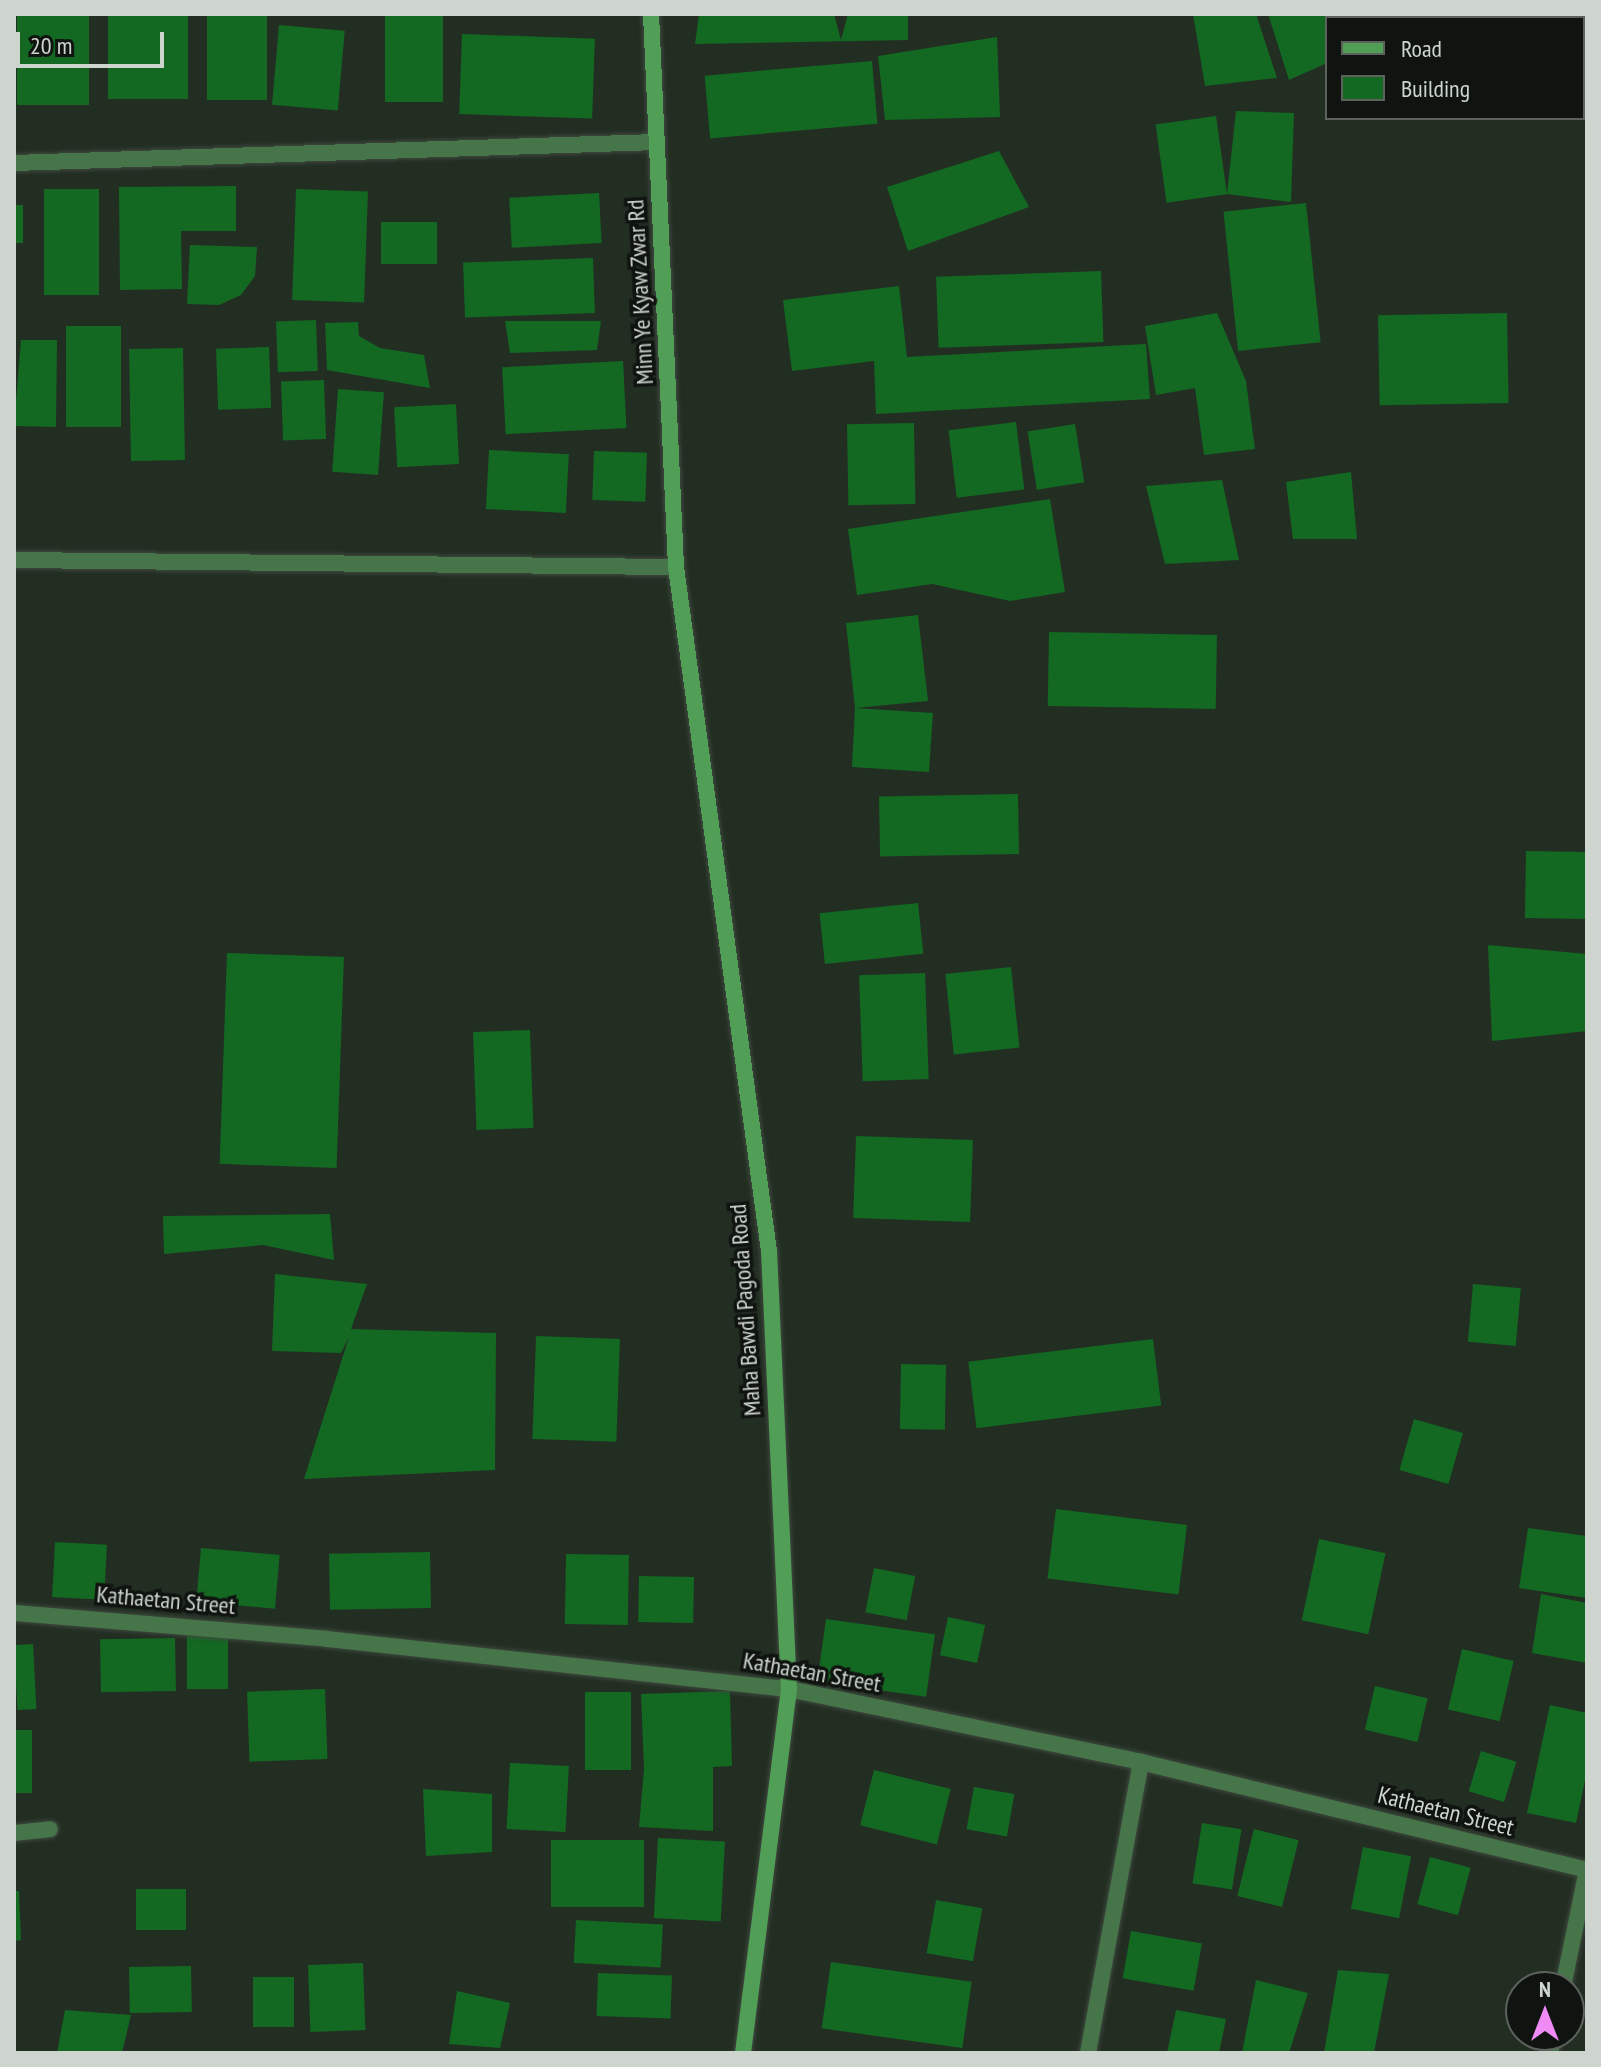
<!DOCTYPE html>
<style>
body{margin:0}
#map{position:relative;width:1601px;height:2067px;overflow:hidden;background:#232e23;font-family:"PT Sans Narrow",sans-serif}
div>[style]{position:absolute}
.building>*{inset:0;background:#136822;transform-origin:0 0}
.roads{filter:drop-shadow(0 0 2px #3e493e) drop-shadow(0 0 2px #3e493e)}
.street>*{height:16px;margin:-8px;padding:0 8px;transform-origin:8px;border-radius:8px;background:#467549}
.secondary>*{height:16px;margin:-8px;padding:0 8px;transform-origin:8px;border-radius:8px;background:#519e57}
span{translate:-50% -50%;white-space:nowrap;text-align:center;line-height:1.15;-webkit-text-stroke:7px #101410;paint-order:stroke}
.street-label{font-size:24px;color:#ced5ce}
.frame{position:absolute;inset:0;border:16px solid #ced5ce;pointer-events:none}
.legend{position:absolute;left:1325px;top:16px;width:260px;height:104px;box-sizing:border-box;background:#101410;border:2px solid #5c615c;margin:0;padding:10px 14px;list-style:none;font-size:24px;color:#ced5ce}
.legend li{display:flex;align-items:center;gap:16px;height:40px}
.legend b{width:40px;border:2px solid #5c615c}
.north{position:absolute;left:1505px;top:1971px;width:80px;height:80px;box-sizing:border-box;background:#101410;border:2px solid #5c615c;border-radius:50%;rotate:0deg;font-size:22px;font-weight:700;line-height:32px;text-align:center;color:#ced5ce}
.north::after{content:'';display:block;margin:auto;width:28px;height:36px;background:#f08bf5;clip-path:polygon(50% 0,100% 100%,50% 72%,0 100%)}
.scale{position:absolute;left:16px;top:32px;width:148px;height:36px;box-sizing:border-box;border:4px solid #ced5ce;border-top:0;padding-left:10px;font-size:24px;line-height:28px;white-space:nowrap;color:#ced5ce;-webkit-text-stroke:6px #101410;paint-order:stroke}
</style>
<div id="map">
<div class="building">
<div style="left:17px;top:14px;width:72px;height:91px"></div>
<div style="left:108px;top:14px;width:80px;height:85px"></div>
<div style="left:385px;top:14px;width:58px;height:88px"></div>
<div style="clip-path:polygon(699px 14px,834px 14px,841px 40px,848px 14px,908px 14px,908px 40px,695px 44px)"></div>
<div style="clip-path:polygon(1193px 14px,1256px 14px,1277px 78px,1205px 86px)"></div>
<div style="clip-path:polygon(1268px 14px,1329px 14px,1327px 63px,1289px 80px)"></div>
<div style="left:1431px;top:14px;width:77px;height:4px"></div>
<div style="left:207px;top:16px;width:60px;height:84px"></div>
<div style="left:279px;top:25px;width:66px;height:80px;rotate:5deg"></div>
<div style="left:462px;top:34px;width:133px;height:80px;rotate:2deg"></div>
<div style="clip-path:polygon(997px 37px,1000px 117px,885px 120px,878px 56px)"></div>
<div style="left:872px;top:61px;width:63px;height:168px;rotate:85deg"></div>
<div style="clip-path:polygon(1236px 111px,1294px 113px,1291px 202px,1227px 194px)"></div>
<div style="left:1216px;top:116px;width:79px;height:61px;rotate:82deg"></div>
<div style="clip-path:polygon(999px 151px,1029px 207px,908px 251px,887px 187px)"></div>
<div style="clip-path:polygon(236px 186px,236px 231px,181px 231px,182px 289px,120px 290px,119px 187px)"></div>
<div style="left:44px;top:189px;width:55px;height:106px"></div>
<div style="left:296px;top:189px;width:72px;height:111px;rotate:2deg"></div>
<div style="left:599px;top:193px;width:50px;height:90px;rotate:87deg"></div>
<div style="left:1306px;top:203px;width:140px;height:83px;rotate:84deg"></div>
<div style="left:14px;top:205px;width:9px;height:38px"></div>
<div style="left:381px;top:222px;width:56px;height:42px"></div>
<div style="clip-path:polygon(190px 245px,257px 247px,255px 276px,241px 295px,219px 305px,187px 304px)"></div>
<div style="left:593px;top:258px;width:55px;height:130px;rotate:88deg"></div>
<div style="left:1101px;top:271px;width:71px;height:165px;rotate:88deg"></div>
<div style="clip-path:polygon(899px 286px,907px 357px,1146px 344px,1150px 399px,876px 414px,874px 361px,792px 371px,783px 300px)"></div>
<div style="clip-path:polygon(1217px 313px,1246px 381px,1255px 449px,1204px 455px,1195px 388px,1156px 395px,1145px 326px)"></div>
<div style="left:1507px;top:313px;width:90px;height:129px;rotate:89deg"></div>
<div style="left:316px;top:320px;width:51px;height:40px;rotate:88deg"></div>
<div style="clip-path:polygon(505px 321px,601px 321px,597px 350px,510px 353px)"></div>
<div style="clip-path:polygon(358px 322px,359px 336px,380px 348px,424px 355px,430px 388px,327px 370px,325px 323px)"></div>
<div style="left:66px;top:326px;width:55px;height:101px"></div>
<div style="clip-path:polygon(21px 340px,57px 340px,56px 427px,14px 426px)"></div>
<div style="left:269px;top:347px;width:61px;height:53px;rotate:88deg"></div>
<div style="left:183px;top:348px;width:112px;height:54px;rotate:89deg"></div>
<div style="left:623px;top:361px;width:67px;height:121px;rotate:87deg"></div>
<div style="left:324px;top:380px;width:59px;height:43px;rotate:88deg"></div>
<div style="left:338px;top:389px;width:46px;height:83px;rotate:4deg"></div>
<div style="left:456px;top:404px;width:60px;height:62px;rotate:87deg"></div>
<div style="left:1016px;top:422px;width:68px;height:68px;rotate:83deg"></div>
<div style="left:914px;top:423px;width:81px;height:67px;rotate:89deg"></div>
<div style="left:1075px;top:424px;width:59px;height:48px;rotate:81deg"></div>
<div style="left:489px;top:450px;width:80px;height:59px;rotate:3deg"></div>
<div style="left:594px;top:451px;width:53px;height:49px;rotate:2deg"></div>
<div style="clip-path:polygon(1351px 472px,1357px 539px,1293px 539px,1286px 482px)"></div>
<div style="clip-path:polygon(1222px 480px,1239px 560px,1165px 564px,1146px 486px)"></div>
<div style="clip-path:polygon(1050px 499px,1065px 592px,1010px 601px,932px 584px,857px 595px,848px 529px)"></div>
<div style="clip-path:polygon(918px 615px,928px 701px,855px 708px,933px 713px,929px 772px,852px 767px,855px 708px,846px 623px)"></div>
<div style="left:1049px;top:632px;width:168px;height:74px;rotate:1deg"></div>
<div style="left:1018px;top:794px;width:60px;height:139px;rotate:89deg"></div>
<div style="left:1526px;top:851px;width:61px;height:67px;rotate:1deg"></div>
<div style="left:918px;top:903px;width:51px;height:99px;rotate:84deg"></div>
<div style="clip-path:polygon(1488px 945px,1587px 954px,1587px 1031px,1492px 1041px)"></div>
<div style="left:227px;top:953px;width:117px;height:211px;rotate:2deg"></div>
<div style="left:1011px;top:967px;width:81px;height:66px;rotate:84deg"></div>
<div style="left:925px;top:973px;width:106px;height:66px;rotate:88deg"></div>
<div style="left:530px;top:1030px;width:98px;height:57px;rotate:88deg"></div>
<div style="left:856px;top:1136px;width:117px;height:82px;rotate:2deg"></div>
<div style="clip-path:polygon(330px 1214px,334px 1260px,263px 1245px,164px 1254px,163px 1216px)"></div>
<div style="clip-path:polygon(275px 1274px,367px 1284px,351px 1329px,496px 1333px,495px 1470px,304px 1479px,349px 1337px,341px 1353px,272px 1351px)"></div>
<div style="left:1473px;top:1284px;width:48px;height:58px;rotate:5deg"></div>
<div style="left:536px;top:1336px;width:84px;height:103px;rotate:2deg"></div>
<div style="left:1153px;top:1339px;width:67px;height:186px;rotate:83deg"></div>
<div style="left:901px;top:1364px;width:45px;height:65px;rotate:1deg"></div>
<div style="left:1414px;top:1419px;width:51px;height:53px;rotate:16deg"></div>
<div style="left:1056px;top:1509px;width:132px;height:70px;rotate:7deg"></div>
<div style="clip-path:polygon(1528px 1528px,1587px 1536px,1587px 1598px,1519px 1588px)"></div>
<div style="left:1319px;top:1539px;width:68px;height:83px;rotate:12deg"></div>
<div style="left:55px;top:1542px;width:52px;height:55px;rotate:3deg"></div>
<div style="left:201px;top:1548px;width:79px;height:54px;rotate:5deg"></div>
<div style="left:430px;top:1552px;width:56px;height:101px;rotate:89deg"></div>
<div style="left:566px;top:1554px;width:63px;height:70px;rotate:1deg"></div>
<div style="left:874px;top:1568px;width:42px;height:45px;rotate:11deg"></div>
<div style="left:639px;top:1576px;width:55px;height:46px;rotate:1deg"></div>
<div style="clip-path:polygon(1541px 1594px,1587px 1603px,1587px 1663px,1532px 1653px)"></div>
<div style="left:948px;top:1617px;width:38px;height:39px;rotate:12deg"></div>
<div style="left:826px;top:1619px;width:110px;height:63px;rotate:8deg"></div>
<div style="left:187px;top:1634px;width:41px;height:55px"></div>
<div style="left:175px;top:1638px;width:53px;height:75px;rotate:89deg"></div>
<div style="left:33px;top:1644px;width:65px;height:19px;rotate:87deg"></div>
<div style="left:1462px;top:1649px;width:53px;height:62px;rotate:13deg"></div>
<div style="left:1375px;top:1686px;width:54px;height:45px;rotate:13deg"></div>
<div style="left:325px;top:1689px;width:70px;height:78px;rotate:88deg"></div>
<div style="clip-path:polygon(730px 1691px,732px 1766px,713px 1767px,713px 1831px,639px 1827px,644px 1769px,641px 1694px)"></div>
<div style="left:585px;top:1692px;width:46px;height:78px"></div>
<div style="clip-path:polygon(1550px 1705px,1587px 1713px,1587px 1771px,1576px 1823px,1527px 1813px)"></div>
<div style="left:14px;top:1730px;width:18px;height:63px"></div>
<div style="left:1481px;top:1751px;width:37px;height:42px;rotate:17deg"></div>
<div style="left:510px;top:1763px;width:59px;height:66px;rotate:3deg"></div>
<div style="left:874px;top:1770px;width:79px;height:57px;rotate:14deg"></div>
<div style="left:974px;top:1787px;width:41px;height:43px;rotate:10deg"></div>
<div style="clip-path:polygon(423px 1789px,492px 1794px,492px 1852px,426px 1856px)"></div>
<div style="left:1202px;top:1823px;width:40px;height:61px;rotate:9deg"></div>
<div style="left:1254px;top:1829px;width:46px;height:69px;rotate:14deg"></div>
<div style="left:658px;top:1838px;width:67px;height:80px;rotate:3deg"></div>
<div style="left:551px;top:1840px;width:93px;height:67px"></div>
<div style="left:1363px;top:1847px;width:49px;height:63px;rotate:11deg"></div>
<div style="left:1430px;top:1857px;width:42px;height:49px;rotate:15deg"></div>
<div style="left:136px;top:1889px;width:50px;height:41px"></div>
<div style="clip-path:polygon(14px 1891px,19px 1891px,21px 1940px,14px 1941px)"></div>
<div style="left:936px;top:1900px;width:47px;height:54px;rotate:10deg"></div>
<div style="left:576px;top:1920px;width:87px;height:43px;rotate:3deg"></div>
<div style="left:1131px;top:1931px;width:72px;height:48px;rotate:10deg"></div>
<div style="left:831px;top:1962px;width:142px;height:67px;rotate:8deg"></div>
<div style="left:363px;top:1963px;width:67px;height:55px;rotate:88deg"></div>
<div style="left:191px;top:1966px;width:46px;height:62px;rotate:89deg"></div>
<div style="clip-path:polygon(1338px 1970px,1389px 1974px,1374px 2053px,1324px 2053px)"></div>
<div style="left:598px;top:1973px;width:74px;height:43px;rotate:2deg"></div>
<div style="left:253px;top:1977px;width:41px;height:50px"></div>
<div style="clip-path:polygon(1256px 1980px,1308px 1993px,1289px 2053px,1242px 2053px)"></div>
<div style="clip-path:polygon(457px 1991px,510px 2003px,500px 2048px,449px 2044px)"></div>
<div style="clip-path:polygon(65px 2010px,131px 2015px,122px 2053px,57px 2053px)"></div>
<div style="clip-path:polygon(1176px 2010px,1226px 2019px,1219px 2053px,1167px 2053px)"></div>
</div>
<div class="roads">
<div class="street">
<div style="left:14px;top:163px;width:643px;rotate:-1.87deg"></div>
<div style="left:14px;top:560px;width:662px;rotate:0.61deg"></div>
<div style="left:14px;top:1613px;width:314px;rotate:4.7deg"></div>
<div style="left:327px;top:1639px;width:465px;rotate:6.2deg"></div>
<div style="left:789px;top:1689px;width:359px;rotate:11.7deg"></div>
<div style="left:1141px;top:1762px;width:459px;rotate:13.6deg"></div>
<div style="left:14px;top:1833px;width:36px;rotate:-6deg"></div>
<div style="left:1563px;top:1987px;width:119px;rotate:-78.4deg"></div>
<div style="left:1088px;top:2053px;width:296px;rotate:-79.7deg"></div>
<div style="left:1550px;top:2053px;width:18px;rotate:-77deg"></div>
</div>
<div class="secondary">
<div style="left:651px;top:14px;width:554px;rotate:87.41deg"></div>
<div style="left:676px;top:567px;width:690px;rotate:82.26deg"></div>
<div style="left:769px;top:1251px;width:438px;rotate:87.4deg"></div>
<div style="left:789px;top:1689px;width:367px;rotate:97.2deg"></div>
</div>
</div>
<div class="street-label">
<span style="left:640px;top:292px;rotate:-93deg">Minn Ye Kyaw Zwar Rd</span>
<span style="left:745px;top:1310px;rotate:-94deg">Maha Bawdi Pagoda Road</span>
<span style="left:166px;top:1600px;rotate:5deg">Kathaetan Street</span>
<span style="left:812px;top:1672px;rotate:10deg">Kathaetan Street</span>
<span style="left:1446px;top:1811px;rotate:14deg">Kathaetan Street</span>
</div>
<div class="frame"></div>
<ul class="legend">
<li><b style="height:10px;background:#519e57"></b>Road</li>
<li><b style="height:22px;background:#136822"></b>Building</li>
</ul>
<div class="north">N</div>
<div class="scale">20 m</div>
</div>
